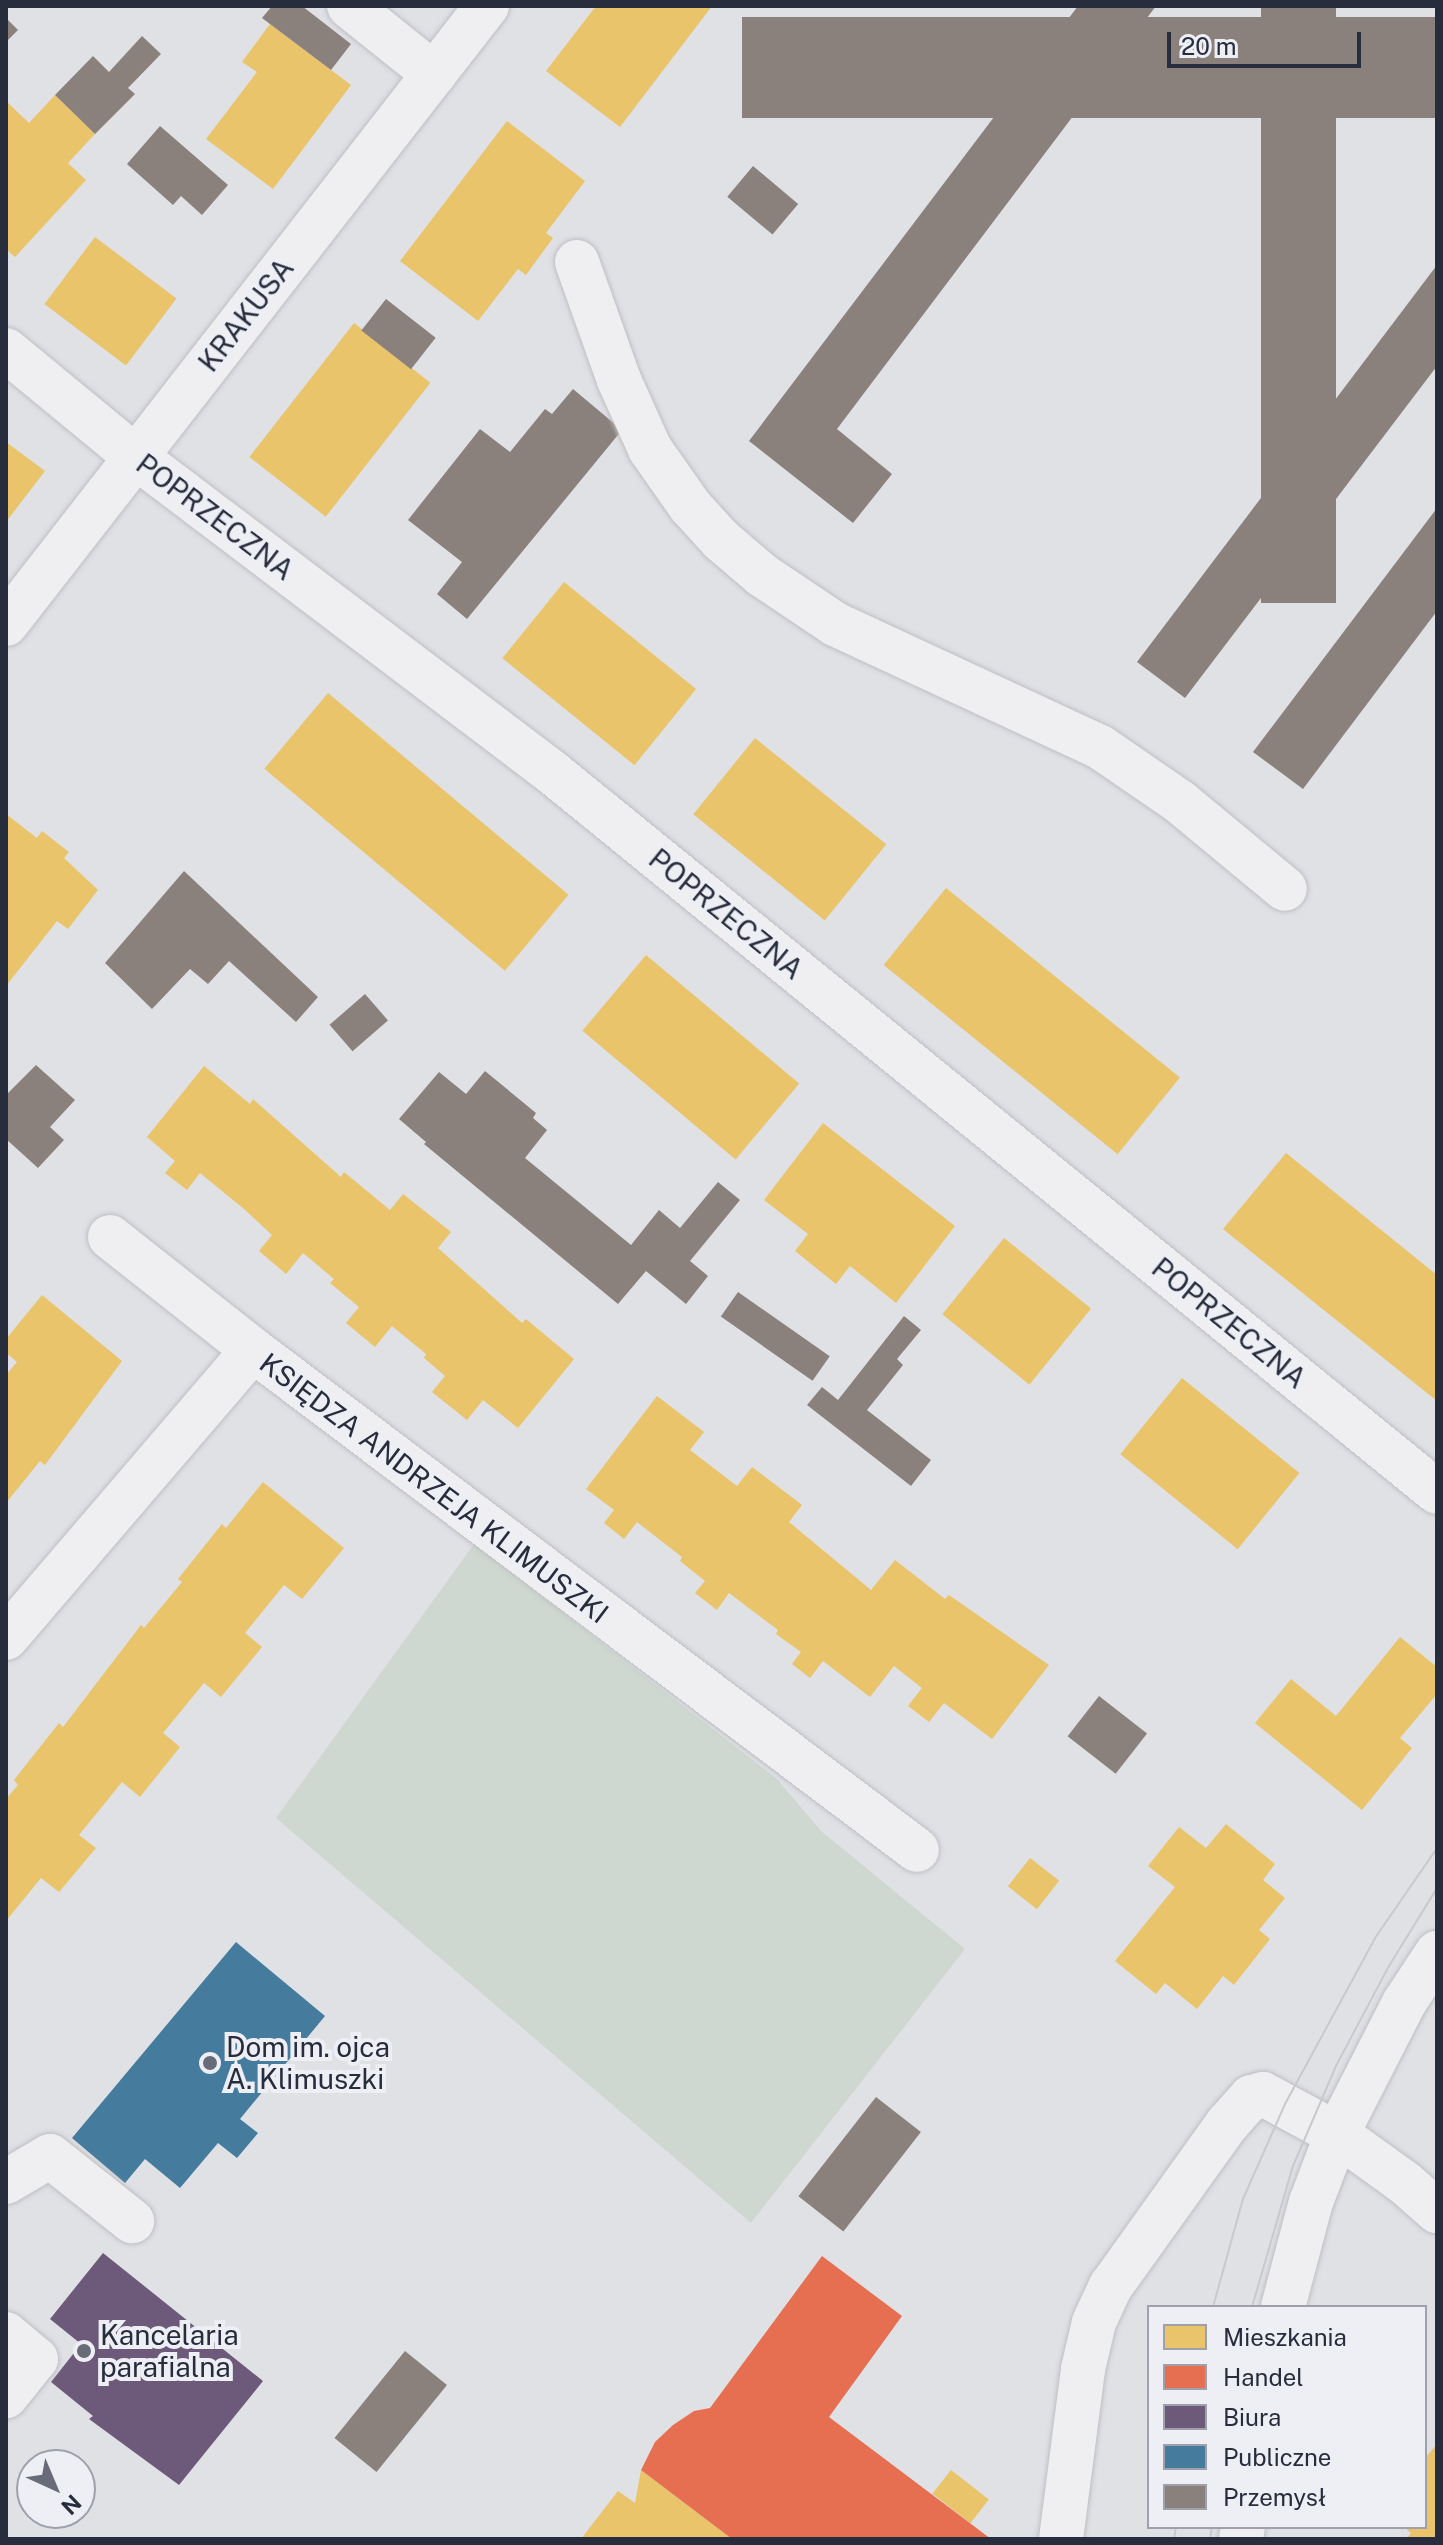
<!DOCTYPE html>
<meta charset="utf-8">
<style>
body{margin:0}
#map{position:relative;width:1443px;height:2545px;overflow:hidden;background:#dfe1e5;font-family:"Public Sans",sans-serif}
div>[style]{position:absolute}
.green>*{inset:0;background:#ced8d0}
.homes>*{inset:0;background:#e9c46a;transform-origin:0 0}
.shops>*{inset:0;background:#e76f51}
.offices>*{inset:0;background:#6d597a}
.public>*{inset:0;background:#457b9d}
.industry>*{inset:0;background:#8a817c;transform-origin:0 0}
.roads{filter:drop-shadow(0 0 2px #bebfc3) drop-shadow(0 0 2px #bebfc3)}
.minor>*{height:44px;margin:-22px;padding:0 22px;transform-origin:22px;border-radius:22px;background:#efeff1}
.tram>*{height:2px;margin:-1px;padding:0 1px;transform-origin:1px;border-radius:1px;background:#c8c9cd}
.dots>*{width:22px;height:22px;translate:-50% -50%;box-sizing:border-box;border:4px solid #edeff5;border-radius:50%}
span{translate:-50% -50%;white-space:nowrap;text-align:center;line-height:1.15;-webkit-text-stroke:8px #edeff5;paint-order:stroke}
.street-label{font-size:28px;color:#272d3d}
.poi-label{font-size:28px;color:#272d3d}
.left{translate:0 -50%;text-align:left}
.frame{position:absolute;inset:0;border:8px solid #272d3d;pointer-events:none}
.legend{position:absolute;left:1147px;top:2305px;width:280px;height:224px;box-sizing:border-box;background:#edeff5;border:2px solid #9ea1ab;margin:0;padding:10px 14px;list-style:none;font-size:24px;color:#272d3d}
.legend li{display:flex;align-items:center;gap:16px;height:40px}
.legend b{width:40px;border:2px solid #9ea1ab}
.north{position:absolute;left:16px;top:2449px;width:80px;height:80px;box-sizing:border-box;background:#edeff5;border:2px solid #9ea1ab;border-radius:50%;rotate:136deg;font-size:22px;font-weight:700;line-height:32px;text-align:center;color:#272d3d}
.north::after{content:'';display:block;margin:auto;width:28px;height:36px;background:#676c78;clip-path:polygon(50% 0,100% 100%,50% 72%,0 100%)}
.scale{position:absolute;left:1167px;top:32px;width:194px;height:36px;box-sizing:border-box;border:4px solid #272d3d;border-top:0;padding-left:10px;font-size:24px;line-height:28px;white-space:nowrap;color:#272d3d;-webkit-text-stroke:6px #edeff5;paint-order:stroke}
</style>
<div id="map">
<div class="green">
<div style="clip-path:polygon(474px 1544px,777px 1779px,821px 1831px,965px 1949px,751px 2223px,276px 1818px)"></div>
</div>
<div class="homes">
<div style="clip-path:polygon(596px 6px,712px 6px,620px 127px,546px 71px)"></div>
<div style="clip-path:polygon(270px 24px,351px 85px,273px 189px,206px 139px,257px 72px,242px 62px)"></div>
<div style="clip-path:polygon(55px 95px,95px 134px,68px 163px,86px 180px,15px 257px,6px 249px,6px 101px,29px 123px)"></div>
<div style="clip-path:polygon(507px 121px,585px 181px,546px 233px,553px 238px,526px 275px,518px 269px,478px 321px,400px 261px)"></div>
<div style="left:95px;top:237px;width:102px;height:84px;rotate:37deg"></div>
<div style="left:354px;top:323px;width:97px;height:170px;rotate:38deg"></div>
<div style="clip-path:polygon(6px 442px,45px 471px,6px 522px)"></div>
<div style="left:564px;top:582px;width:170px;height:98px;rotate:39deg"></div>
<div style="left:328px;top:693px;width:314px;height:99px;rotate:40deg"></div>
<div style="left:755px;top:738px;width:169px;height:98px;rotate:39deg"></div>
<div style="clip-path:polygon(6px 814px,37px 838px,42px 831px,69px 852px,64px 858px,98px 890px,68px 929px,57px 921px,6px 986px)"></div>
<div style="left:946px;top:888px;width:301px;height:99px;rotate:39deg"></div>
<div style="left:646px;top:955px;width:200px;height:99px;rotate:40deg"></div>
<div style="clip-path:polygon(204px 1066px,250px 1104px,253px 1099px,341px 1177px,344px 1172px,390px 1210px,403px 1194px,451px 1232px,438px 1248px,522px 1323px,526px 1319px,574px 1359px,518px 1428px,483px 1400px,467px 1420px,432px 1392px,445px 1376px,424px 1358px,426px 1354px,392px 1326px,375px 1347px,346px 1323px,359px 1307px,330px 1283px,334px 1279px,303px 1253px,286px 1274px,259px 1251px,272px 1235px,244px 1209px,200px 1173px,187px 1190px,165px 1173px,175px 1161px,147px 1137px)"></div>
<div style="clip-path:polygon(823px 1123px,955px 1226px,896px 1303px,850px 1266px,836px 1284px,795px 1251px,808px 1234px,764px 1200px)"></div>
<div style="clip-path:polygon(1286px 1153px,1437px 1275px,1437px 1401px,1223px 1229px)"></div>
<div style="left:1004px;top:1238px;width:112px;height:98px;rotate:39deg"></div>
<div style="clip-path:polygon(42px 1295px,122px 1361px,45px 1465px,40px 1461px,6px 1503px,6px 1375px,17px 1362px,6px 1353px,6px 1339px)"></div>
<div style="left:1182px;top:1378px;width:151px;height:98px;rotate:39deg"></div>
<div style="clip-path:polygon(657px 1396px,704px 1432px,690px 1450px,737px 1486px,752px 1467px,802px 1505px,789px 1522px,871px 1590px,895px 1560px,945px 1599px,949px 1595px,1049px 1665px,992px 1739px,944px 1703px,929px 1722px,908px 1706px,922px 1688px,894px 1666px,870px 1697px,823px 1661px,810px 1678px,792px 1664px,801px 1652px,776px 1634px,778px 1630px,729px 1593px,717px 1610px,695px 1593px,705px 1581px,680px 1561px,682px 1557px,637px 1522px,624px 1539px,604px 1523px,614px 1510px,586px 1489px)"></div>
<div style="clip-path:polygon(263px 1482px,344px 1548px,302px 1599px,284px 1585px,245px 1633px,262px 1647px,221px 1697px,204px 1683px,163px 1733px,180px 1747px,140px 1797px,122px 1782px,79px 1835px,96px 1848px,59px 1892px,41px 1878px,6px 1921px,6px 1799px,18px 1785px,14px 1780px,59px 1723px,63px 1727px,141px 1625px,144px 1628px,182px 1582px,178px 1579px,222px 1524px,226px 1528px)"></div>
<div style="clip-path:polygon(1400px 1637px,1437px 1667px,1437px 1694px,1400px 1738px,1412px 1748px,1362px 1810px,1255px 1723px,1291px 1679px,1336px 1716px)"></div>
<div style="clip-path:polygon(1226px 1824px,1275px 1864px,1263px 1880px,1285px 1898px,1259px 1930px,1270px 1939px,1234px 1985px,1223px 1976px,1197px 2009px,1165px 1983px,1156px 1994px,1115px 1961px,1175px 1887px,1148px 1866px,1179px 1827px,1206px 1848px)"></div>
<div style="left:1030px;top:1858px;width:37px;height:36px;rotate:38deg"></div>
<div style="clip-path:polygon(1437px 2444px,1437px 2539px,1406px 2539px,1411px 2533px,1404px 2527px,1425px 2527px,1425px 2458px)"></div>
<div style="clip-path:polygon(641px 2470px,732px 2539px,581px 2539px,618px 2491px,635px 2503px)"></div>
<div style="left:951px;top:2470px;width:48px;height:30px;rotate:38deg"></div>
</div>
<div class="shops">
<div style="clip-path:polygon(822px 2256px,902px 2316px,829px 2417px,991px 2539px,732px 2539px,641px 2470px,655px 2442px,673px 2425px,694px 2411px,710px 2408px)"></div>
</div>
<div class="offices">
<div style="clip-path:polygon(103px 2253px,263px 2381px,179px 2485px,89px 2419px,93px 2416px,51px 2382px,81px 2344px,50px 2319px)"></div>
</div>
<div class="public">
<div style="clip-path:polygon(236px 1942px,325px 2016px,240px 2119px,258px 2133px,237px 2158px,218px 2143px,180px 2188px,145px 2159px,125px 2183px,72px 2138px)"></div>
</div>
<div class="industry">
<div style="clip-path:polygon(272px 6px,302px 6px,351px 44px,331px 70px,262px 18px)"></div>
<div style="clip-path:polygon(1078px 6px,1156px 6px,837px 429px,892px 474px,853px 523px,749px 441px)"></div>
<div style="left:1261px;top:6px;width:75px;height:597px"></div>
<div style="left:1437px;top:17px;width:101px;height:695px;rotate:90deg"></div>
<div style="clip-path:polygon(6px 18px,18px 30px,6px 42px)"></div>
<div style="clip-path:polygon(142px 36px,161px 54px,128px 88px,135px 94px,95px 134px,55px 95px,93px 56px,109px 72px)"></div>
<div style="clip-path:polygon(160px 126px,228px 185px,202px 215px,181px 196px,173px 205px,127px 164px)"></div>
<div style="left:753px;top:166px;width:59px;height:40px;rotate:40deg"></div>
<div style="clip-path:polygon(1437px 265px,1437px 366px,1185px 698px,1137px 662px)"></div>
<div style="left:386px;top:299px;width:63px;height:40px;rotate:38deg"></div>
<div style="clip-path:polygon(573px 389px,622px 430px,467px 619px,437px 594px,462px 562px,408px 520px,480px 429px,510px 452px,545px 409px,552px 414px)"></div>
<div style="clip-path:polygon(1437px 508px,1437px 611px,1303px 789px,1253px 752px)"></div>
<div style="clip-path:polygon(184px 871px,318px 997px,296px 1022px,229px 961px,208px 984px,190px 969px,152px 1009px,105px 963px)"></div>
<div style="left:365px;top:994px;width:35px;height:47px;rotate:49deg"></div>
<div style="clip-path:polygon(36px 1065px,75px 1100px,50px 1127px,64px 1140px,38px 1168px,6px 1139px,6px 1095px)"></div>
<div style="clip-path:polygon(485px 1071px,536px 1113px,533px 1118px,547px 1130px,525px 1158px,631px 1245px,659px 1210px,680px 1228px,718px 1182px,740px 1200px,690px 1261px,708px 1276px,686px 1304px,646px 1271px,618px 1304px,424px 1144px,426px 1142px,399px 1119px,439px 1072px,466px 1094px)"></div>
<div style="left:738px;top:1292px;width:112px;height:30px;rotate:35deg"></div>
<div style="clip-path:polygon(904px 1316px,921px 1330px,897px 1359px,903px 1365px,867px 1410px,931px 1460px,911px 1486px,807px 1405px,822px 1387px,838px 1400px)"></div>
<div style="left:1099px;top:1696px;width:61px;height:51px;rotate:38deg"></div>
<div style="left:876px;top:2097px;width:57px;height:126px;rotate:38deg"></div>
<div style="left:405px;top:2351px;width:54px;height:112px;rotate:39deg"></div>
</div>
<div class="roads">
<div class="minor">
<div style="left:349px;top:6px;width:109px;rotate:38.7deg"></div>
<div style="left:577px;top:262px;width:125px;rotate:70.4deg"></div>
<div style="left:619px;top:380px;width:76px;rotate:65.8deg"></div>
<div style="left:650px;top:449px;width:70px;rotate:54.9deg"></div>
<div style="left:690px;top:506px;width:46px;rotate:47.6deg"></div>
<div style="left:721px;top:540px;width:54px;rotate:40.5deg"></div>
<div style="left:762px;top:575px;width:88px;rotate:33.9deg"></div>
<div style="left:835px;top:624px;width:292px;rotate:24.9deg"></div>
<div style="left:1100px;top:747px;width:97px;rotate:34.5deg"></div>
<div style="left:1180px;top:802px;width:136px;rotate:39.6deg"></div>
<div style="left:6px;top:350px;width:168px;rotate:39.5deg"></div>
<div style="left:136px;top:457px;width:523px;rotate:37.15deg"></div>
<div style="left:553px;top:773px;width:1139px;rotate:39.12deg"></div>
<div style="left:6px;top:624px;width:783px;rotate:-52.11deg"></div>
<div style="left:110px;top:1237px;width:182px;rotate:38.3deg"></div>
<div style="left:6px;top:1638px;width:379px;rotate:-49.4deg"></div>
<div style="left:253px;top:1350px;width:831px;rotate:36.98deg"></div>
<div style="left:6px;top:2182px;width:51px;rotate:-30.6deg"></div>
<div style="left:50px;top:2156px;width:105px;rotate:38.4deg"></div>
<div style="left:1283px;top:2307px;width:109px;rotate:-75.1deg"></div>
<div style="left:1311px;top:2202px;width:73px;rotate:-69.1deg"></div>
<div style="left:1337px;top:2134px;width:147px;rotate:-62.9deg"></div>
<div style="left:1404px;top:2003px;width:60px;rotate:-56.6deg"></div>
<div style="left:6px;top:2334px;width:39px;rotate:40deg"></div>
<div style="left:36px;top:2359px;width:48px;rotate:129deg"></div>
<div style="left:1061px;top:2539px;width:171px;rotate:-82.6deg"></div>
<div style="left:1083px;top:2369px;width:48px;rotate:-76.8deg"></div>
<div style="left:1094px;top:2322px;width:40px;rotate:-65deg"></div>
<div style="left:1111px;top:2286px;width:199px;rotate:-54.4deg"></div>
<div style="left:1227px;top:2124px;width:36px;rotate:-48deg"></div>
<div style="left:1251px;top:2097px;width:12px;rotate:-14deg"></div>
<div style="left:1263px;top:2094px;width:84px;rotate:28.4deg"></div>
<div style="left:1337px;top:2134px;width:84px;rotate:35.8deg"></div>
<div style="left:1405px;top:2183px;width:43px;rotate:41.2deg"></div>
<div style="left:1241px;top:2539px;width:12px;rotate:-81deg"></div>
</div>
</div>
<div class="tram">
<div style="left:1213px;top:2307px;width:112px;rotate:-74.5deg"></div>
<div style="left:1243px;top:2199px;width:104px;rotate:-66.1deg"></div>
<div style="left:1285px;top:2104px;width:189px;rotate:-61.5deg"></div>
<div style="left:1375px;top:1938px;width:109px;rotate:-55.4deg"></div>
<div style="left:1252px;top:2307px;width:147px;rotate:-73.8deg"></div>
<div style="left:1293px;top:2166px;width:109px;rotate:-66.7deg"></div>
<div style="left:1336px;top:2066px;width:113px;rotate:-62.1deg"></div>
<div style="left:1389px;top:1966px;width:92px;rotate:-58.4deg"></div>
<div style="left:1174px;top:2539px;width:12px;rotate:-81deg"></div>
<div style="left:1210px;top:2539px;width:12px;rotate:-81deg"></div>
</div>
<div class="dots">
<div style="left:210px;top:2063px;background:#676c78"></div>
<div style="left:84px;top:2351px;background:#676c78"></div>
</div>
<div class="street-label">
<span style="left:246px;top:315px;rotate:-52deg">KRAKUSA</span>
<span style="left:215px;top:517px;rotate:37deg">POPRZECZNA</span>
<span style="left:726px;top:914px;rotate:39deg">POPRZECZNA</span>
<span style="left:1229px;top:1323px;rotate:39deg">POPRZECZNA</span>
<span style="left:434px;top:1488px;rotate:37deg">KSIĘDZA ANDRZEJA KLIMUSZKI</span>
</div>
<div class="poi-label">
<span class="left" style="left:226px;top:2063px">Dom im. ojca<br>A. Klimuszki</span>
<span class="left" style="left:100px;top:2351px">Kancelaria<br>parafialna</span>
</div>
<div class="frame"></div>
<ul class="legend">
<li><b style="height:22px;background:#e9c46a"></b>Mieszkania</li>
<li><b style="height:22px;background:#e76f51"></b>Handel</li>
<li><b style="height:22px;background:#6d597a"></b>Biura</li>
<li><b style="height:22px;background:#457b9d"></b>Publiczne</li>
<li><b style="height:22px;background:#8a817c"></b>Przemysł</li>
</ul>
<div class="north">N</div>
<div class="scale">20 m</div>
</div>
